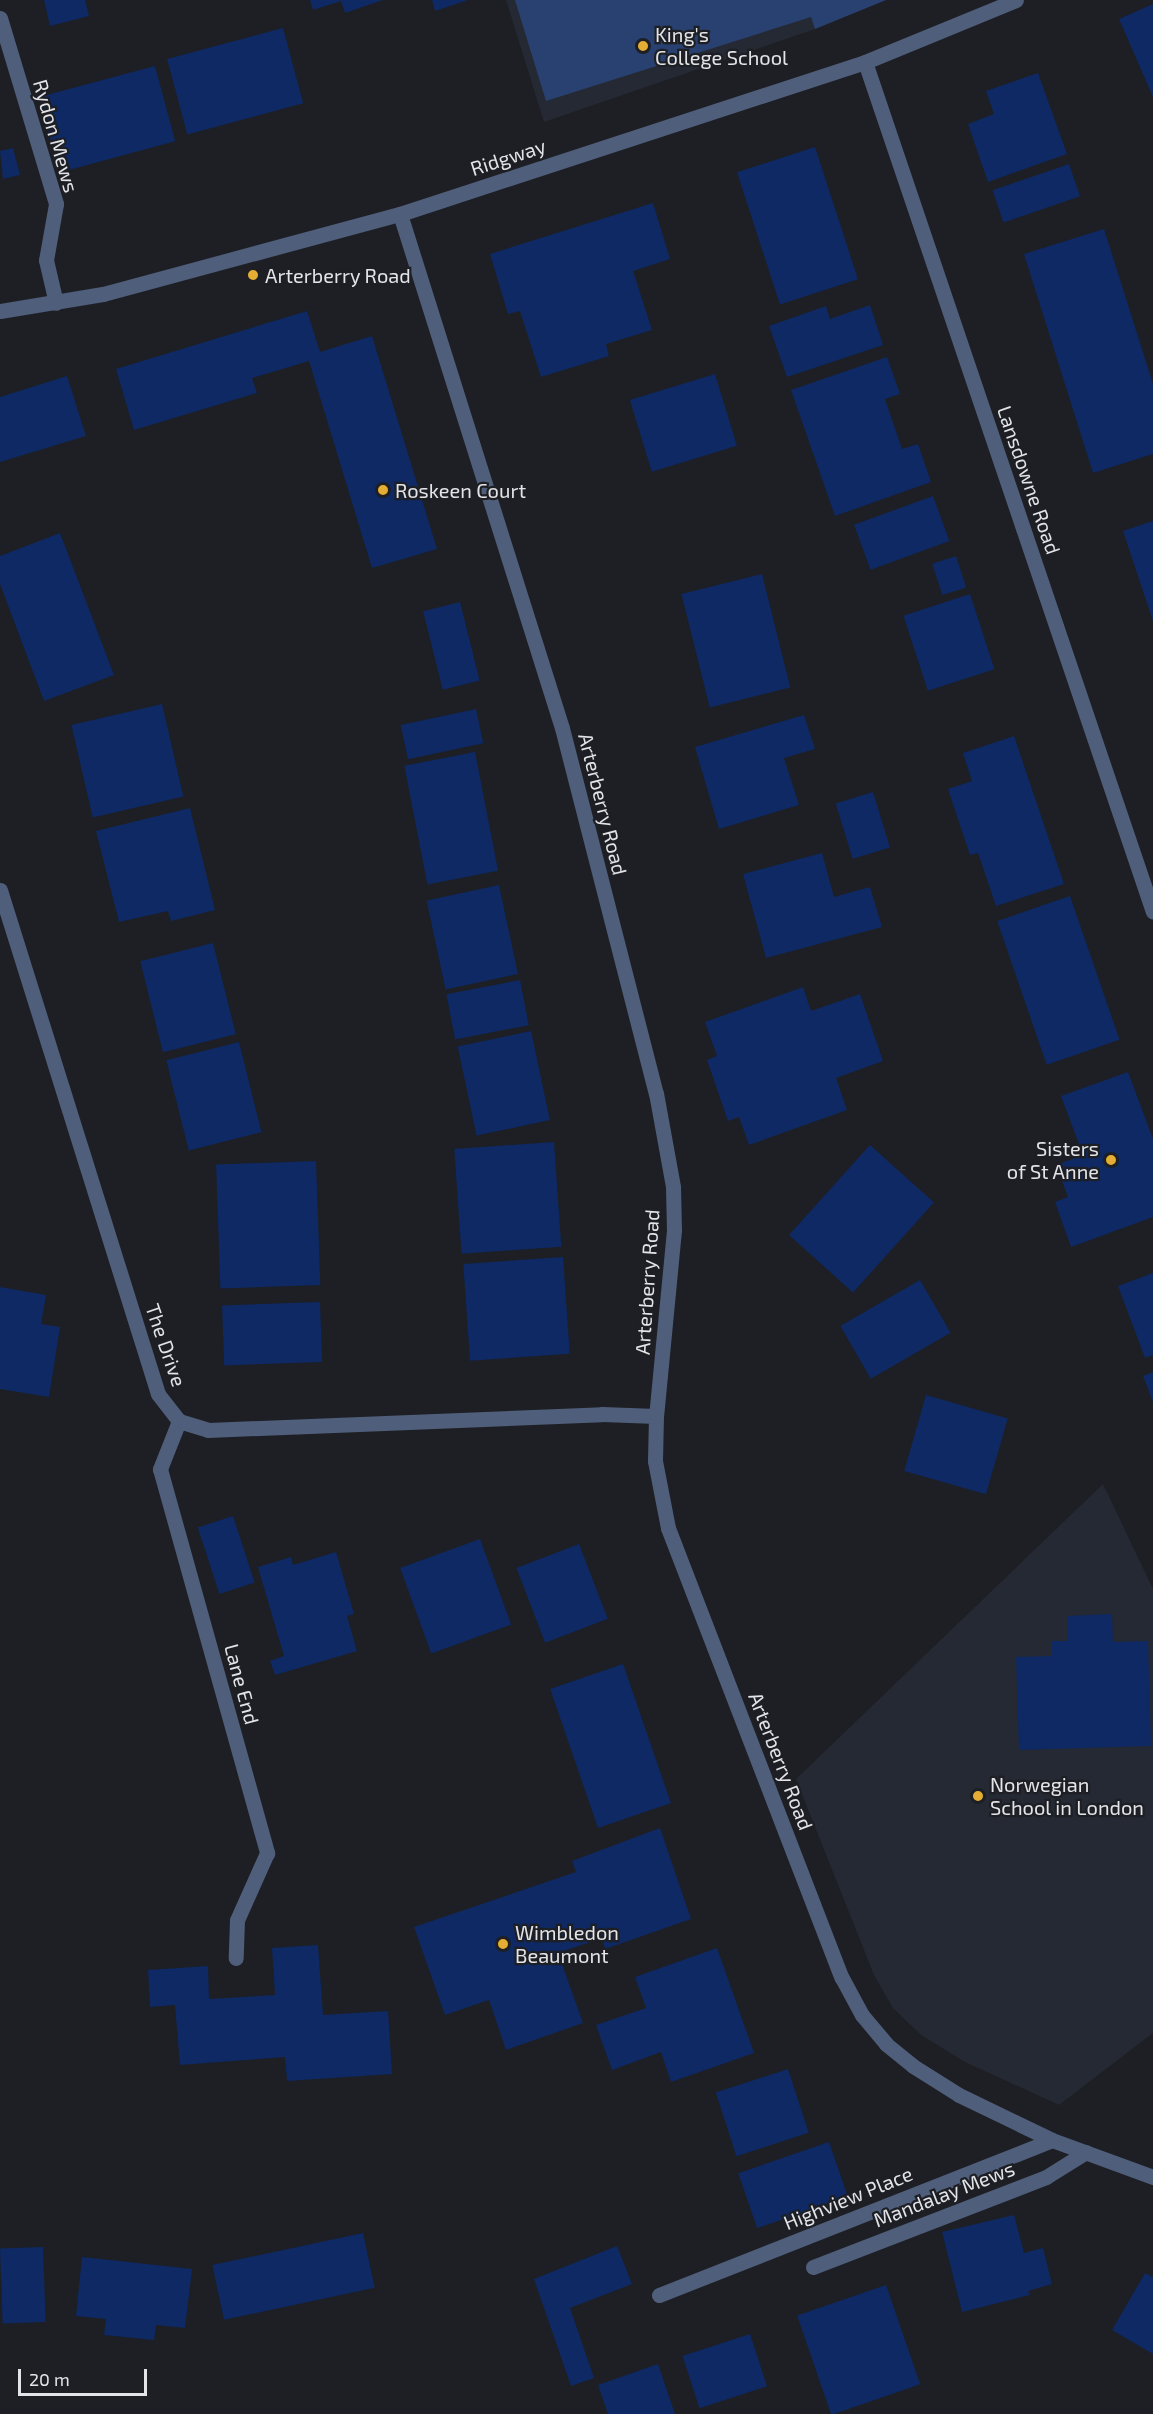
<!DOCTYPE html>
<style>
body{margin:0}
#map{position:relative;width:1153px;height:2414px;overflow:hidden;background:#1d1f24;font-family:"Exo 2",sans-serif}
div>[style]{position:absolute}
.built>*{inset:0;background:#242933}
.green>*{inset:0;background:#294170}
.building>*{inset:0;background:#0e2963;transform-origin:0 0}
.minor>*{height:15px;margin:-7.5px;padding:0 7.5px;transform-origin:7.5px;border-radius:7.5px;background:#4f5e7a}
.dots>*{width:16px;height:16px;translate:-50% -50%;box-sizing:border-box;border:3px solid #1d1f24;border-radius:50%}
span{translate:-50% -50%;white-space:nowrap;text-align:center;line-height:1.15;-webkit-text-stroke:4.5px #1d1f24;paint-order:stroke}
.poi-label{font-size:20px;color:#e2e4e8}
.left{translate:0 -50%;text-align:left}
.right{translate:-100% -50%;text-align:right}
.street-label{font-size:20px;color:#e2e4e8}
.scale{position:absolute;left:18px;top:2369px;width:129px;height:27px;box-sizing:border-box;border:3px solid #e2e4e8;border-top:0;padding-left:8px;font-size:18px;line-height:21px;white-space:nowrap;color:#e2e4e8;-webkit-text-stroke:4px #1d1f24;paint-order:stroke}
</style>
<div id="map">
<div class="built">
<div style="clip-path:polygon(506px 0,886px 0,815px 29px,544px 122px)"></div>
<div style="clip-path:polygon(1103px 1484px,1153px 1589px,1153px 2033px,1059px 2105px,965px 2062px,921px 2035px,893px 2008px,874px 1975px,796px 1779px)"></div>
</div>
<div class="green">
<div style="clip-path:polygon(515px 0,886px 0,815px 29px,811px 17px,546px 101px)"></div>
</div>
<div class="building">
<div style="clip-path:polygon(44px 0,85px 0,89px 16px,50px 26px)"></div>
<div style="clip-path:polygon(310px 0,383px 0,345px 13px,341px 1px,313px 10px)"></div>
<div style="clip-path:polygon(432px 0,468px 0,435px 11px)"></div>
<div style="clip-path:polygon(1153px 4px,1153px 97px,1119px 19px)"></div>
<div style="left:283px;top:28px;width:78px;height:120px;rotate:75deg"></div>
<div style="left:155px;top:66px;width:78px;height:120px;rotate:75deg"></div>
<div style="clip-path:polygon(1038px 73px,1067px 154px,988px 182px,968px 124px,994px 114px,986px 91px)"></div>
<div style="left:815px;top:147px;width:139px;height:82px;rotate:72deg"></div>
<div style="clip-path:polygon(13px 148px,20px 175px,3px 179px,0 151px)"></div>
<div style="left:1069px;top:164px;width:34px;height:81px;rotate:71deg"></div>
<div style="clip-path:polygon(653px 203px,670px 259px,633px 271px,652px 330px,606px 344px,609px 356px,541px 377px,520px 311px,508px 314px,490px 254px)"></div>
<div style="clip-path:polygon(1104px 229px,1153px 384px,1153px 454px,1093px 473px,1024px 254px)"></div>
<div style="clip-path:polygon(870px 305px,883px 345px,787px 377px,769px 326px,826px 306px,830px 319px)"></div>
<div style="clip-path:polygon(307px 311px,320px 352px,372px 336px,437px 549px,372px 568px,309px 361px,252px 378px,257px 393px,134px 430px,116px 369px)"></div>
<div style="clip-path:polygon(887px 357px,900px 394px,885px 399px,890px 414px,902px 449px,918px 444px,931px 482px,835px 516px,791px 390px)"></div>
<div style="left:715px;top:374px;width:75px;height:89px;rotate:73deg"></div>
<div style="clip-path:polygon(67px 376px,86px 436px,0 462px,0 397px)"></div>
<div style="left:933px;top:496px;width:48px;height:84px;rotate:70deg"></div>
<div style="clip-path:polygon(1153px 521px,1153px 621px,1123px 531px)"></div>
<div style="clip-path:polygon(60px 533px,114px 675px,44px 701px,0 584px,0 556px)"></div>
<div style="left:956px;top:556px;width:33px;height:25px;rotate:72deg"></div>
<div style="left:762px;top:574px;width:117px;height:83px;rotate:76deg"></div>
<div style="left:970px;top:594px;width:79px;height:70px;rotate:72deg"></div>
<div style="left:460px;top:602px;width:81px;height:38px;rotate:76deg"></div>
<div style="left:162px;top:704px;width:95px;height:93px;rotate:77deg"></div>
<div style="left:476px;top:709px;width:35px;height:77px;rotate:78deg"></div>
<div style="clip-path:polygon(804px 715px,815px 749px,784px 758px,799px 805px,719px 829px,695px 747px)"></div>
<div style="clip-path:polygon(1014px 736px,1064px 884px,996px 906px,978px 853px,970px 855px,948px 789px,972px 781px,963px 753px)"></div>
<div style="left:475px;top:752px;width:121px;height:72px;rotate:79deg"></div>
<div style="left:873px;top:792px;width:58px;height:39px;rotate:73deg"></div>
<div style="clip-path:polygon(190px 808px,215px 910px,171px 921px,168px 911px,119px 922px,96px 831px)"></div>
<div style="clip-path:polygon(822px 853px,834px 897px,870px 887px,882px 927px,766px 958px,743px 874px)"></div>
<div style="left:499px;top:885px;width:91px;height:74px;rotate:78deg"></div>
<div style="left:1070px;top:896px;width:152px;height:77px;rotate:71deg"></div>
<div style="left:213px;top:943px;width:94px;height:75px;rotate:76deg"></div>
<div style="left:520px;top:980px;width:46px;height:75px;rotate:79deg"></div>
<div style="clip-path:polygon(803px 987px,811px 1011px,860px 994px,883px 1061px,836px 1078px,847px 1110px,749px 1145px,739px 1117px,728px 1121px,707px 1060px,717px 1056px,705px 1022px)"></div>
<div style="left:531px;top:1031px;width:91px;height:75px;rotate:78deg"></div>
<div style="left:239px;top:1042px;width:93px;height:75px;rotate:76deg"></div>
<div style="clip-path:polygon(1128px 1072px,1153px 1139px,1153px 1217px,1071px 1247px,1055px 1202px,1068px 1197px,1056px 1165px,1083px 1155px,1061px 1096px)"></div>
<div style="left:554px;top:1142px;width:105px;height:100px;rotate:86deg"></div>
<div style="left:870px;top:1145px;width:86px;height:121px;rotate:42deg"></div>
<div style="left:316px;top:1161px;width:124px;height:100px;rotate:88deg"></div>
<div style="left:563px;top:1257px;width:97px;height:100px;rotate:86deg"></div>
<div style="clip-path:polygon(1153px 1273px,1153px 1355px,1145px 1358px,1118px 1286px)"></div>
<div style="left:920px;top:1280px;width:61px;height:92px;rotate:60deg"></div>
<div style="clip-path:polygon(0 1287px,46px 1295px,41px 1324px,60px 1327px,49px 1397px,0 1389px)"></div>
<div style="left:320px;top:1302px;width:60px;height:98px;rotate:88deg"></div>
<div style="clip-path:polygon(1153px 1372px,1153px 1402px,1143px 1376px)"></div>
<div style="left:926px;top:1395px;width:85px;height:79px;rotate:16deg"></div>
<div style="left:233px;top:1516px;width:70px;height:37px;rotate:72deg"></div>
<div style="left:480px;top:1539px;width:91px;height:85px;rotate:70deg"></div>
<div style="left:579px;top:1544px;width:80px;height:67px;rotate:69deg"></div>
<div style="clip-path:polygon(336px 1552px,354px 1614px,347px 1616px,357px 1651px,275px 1675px,270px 1661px,284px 1656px,258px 1567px,291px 1557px,293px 1565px)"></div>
<div style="clip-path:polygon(1112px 1614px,1113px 1642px,1148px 1641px,1151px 1746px,1019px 1750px,1016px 1657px,1051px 1656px,1051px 1641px,1068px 1641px,1067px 1616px)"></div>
<div style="left:623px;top:1664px;width:147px;height:77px;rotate:71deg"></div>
<div style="clip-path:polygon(660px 1828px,691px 1919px,605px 1949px,602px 1938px,558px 1953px,583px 2023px,506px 2050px,489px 2000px,445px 2015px,414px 1927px,576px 1872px,572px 1861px)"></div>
<div style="clip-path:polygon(318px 1945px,323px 2015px,388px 2011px,392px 2074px,287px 2081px,285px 2057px,180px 2065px,175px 2005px,150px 2007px,148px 1970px,208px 1966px,209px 1999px,275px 1995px,272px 1948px)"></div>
<div style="clip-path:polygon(717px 1948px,754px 2053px,671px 2082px,661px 2052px,612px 2070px,596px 2025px,646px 2008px,635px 1977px)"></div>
<div style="left:788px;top:2069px;width:67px;height:76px;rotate:72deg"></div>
<div style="left:829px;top:2142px;width:58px;height:96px;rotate:71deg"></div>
<div style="clip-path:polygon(1014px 2215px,1024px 2253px,1043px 2248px,1052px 2284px,1028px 2291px,1030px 2295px,962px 2312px,942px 2232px)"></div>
<div style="left:363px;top:2233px;width:56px;height:154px;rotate:78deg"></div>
<div style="clip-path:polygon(617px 2246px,632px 2284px,570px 2308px,594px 2378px,571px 2386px,534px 2279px)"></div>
<div style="left:43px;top:2247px;width:75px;height:43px;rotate:88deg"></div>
<div style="clip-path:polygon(82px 2257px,192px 2269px,185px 2328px,156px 2325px,154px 2340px,104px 2335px,106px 2319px,76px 2316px)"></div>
<div style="clip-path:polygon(1145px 2273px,1153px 2277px,1153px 2354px,1112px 2330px)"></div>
<div style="left:886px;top:2285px;width:105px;height:94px;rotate:71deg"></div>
<div style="left:750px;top:2334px;width:55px;height:71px;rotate:72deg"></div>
<div style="clip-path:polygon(658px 2364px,675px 2414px,608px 2414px,598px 2385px)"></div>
</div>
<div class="minor">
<div style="left:0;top:18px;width:194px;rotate:73.2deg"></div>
<div style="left:56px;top:204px;width:57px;rotate:100.1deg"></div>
<div style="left:46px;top:260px;width:44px;rotate:76.9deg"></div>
<div style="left:865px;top:62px;width:897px;rotate:71.28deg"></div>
<div style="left:400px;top:214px;width:539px;rotate:72.51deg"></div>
<div style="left:562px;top:728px;width:377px;rotate:75.6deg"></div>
<div style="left:656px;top:1093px;width:96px;rotate:79.7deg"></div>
<div style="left:673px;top:1187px;width:43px;rotate:88.7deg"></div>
<div style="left:674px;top:1230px;width:187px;rotate:95.5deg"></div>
<div style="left:656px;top:1416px;width:45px;rotate:91.3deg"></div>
<div style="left:655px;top:1461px;width:68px;rotate:79deg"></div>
<div style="left:668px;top:1528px;width:482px;rotate:68.9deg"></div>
<div style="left:842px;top:1978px;width:42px;rotate:61.6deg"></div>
<div style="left:862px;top:2015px;width:38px;rotate:50deg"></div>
<div style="left:886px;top:2044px;width:35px;rotate:39deg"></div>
<div style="left:913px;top:2066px;width:54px;rotate:32.2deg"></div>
<div style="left:959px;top:2095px;width:103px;rotate:25.8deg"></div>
<div style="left:1052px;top:2140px;width:108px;rotate:20.1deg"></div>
<div style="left:0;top:311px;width:104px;rotate:-9.4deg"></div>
<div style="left:103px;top:294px;width:308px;rotate:-15.1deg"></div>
<div style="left:400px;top:214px;width:489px;rotate:-18.1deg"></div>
<div style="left:865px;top:62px;width:163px;rotate:-22.3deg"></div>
<div style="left:0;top:890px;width:528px;rotate:72.59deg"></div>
<div style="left:158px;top:1394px;width:34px;rotate:52deg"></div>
<div style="left:179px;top:1421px;width:30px;rotate:17deg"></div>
<div style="left:208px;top:1430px;width:394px;rotate:-2.3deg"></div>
<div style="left:602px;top:1414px;width:54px;rotate:2.1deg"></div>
<div style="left:179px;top:1421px;width:52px;rotate:111.6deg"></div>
<div style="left:160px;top:1469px;width:399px;rotate:74.4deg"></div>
<div style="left:267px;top:1853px;width:73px;rotate:114.1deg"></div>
<div style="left:237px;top:1920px;width:38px;rotate:92deg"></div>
<div style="left:813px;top:2267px;width:250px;rotate:-21.1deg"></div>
<div style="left:1046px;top:2177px;width:47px;rotate:-32deg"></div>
<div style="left:659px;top:2295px;width:422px;rotate:-21.5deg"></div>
</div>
<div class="dots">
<div style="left:643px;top:46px;background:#e4ae35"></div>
<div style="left:253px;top:275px;background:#e4ae35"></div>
<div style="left:383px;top:490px;background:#e4ae35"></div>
<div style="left:1111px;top:1160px;background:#e4ae35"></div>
<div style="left:978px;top:1796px;background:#e4ae35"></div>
<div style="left:503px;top:1944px;background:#e4ae35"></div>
</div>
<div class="poi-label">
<span class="left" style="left:655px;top:46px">King's<br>College School</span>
<span class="left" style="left:265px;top:275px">Arterberry Road</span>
<span class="left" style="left:395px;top:490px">Roskeen Court</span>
<span class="right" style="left:1099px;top:1160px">Sisters<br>of St Anne</span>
<span class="left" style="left:990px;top:1796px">Norwegian<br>School in London</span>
<span class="left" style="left:515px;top:1944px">Wimbledon<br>Beaumont</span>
</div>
<div class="street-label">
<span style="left:56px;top:136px;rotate:74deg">Rydon Mews</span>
<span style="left:508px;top:157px;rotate:-18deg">Ridgway</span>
<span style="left:1029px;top:480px;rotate:71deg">Lansdowne Road</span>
<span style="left:603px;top:804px;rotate:76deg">Arterberry Road</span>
<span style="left:647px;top:1282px;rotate:-86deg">Arterberry Road</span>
<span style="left:166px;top:1345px;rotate:71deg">The Drive</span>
<span style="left:242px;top:1684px;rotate:75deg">Lane End</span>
<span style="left:781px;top:1761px;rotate:69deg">Arterberry Road</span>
<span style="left:944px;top:2194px;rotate:-21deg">Mandalay Mews</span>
<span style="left:848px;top:2198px;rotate:-22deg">Highview Place</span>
</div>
<div class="scale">20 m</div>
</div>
